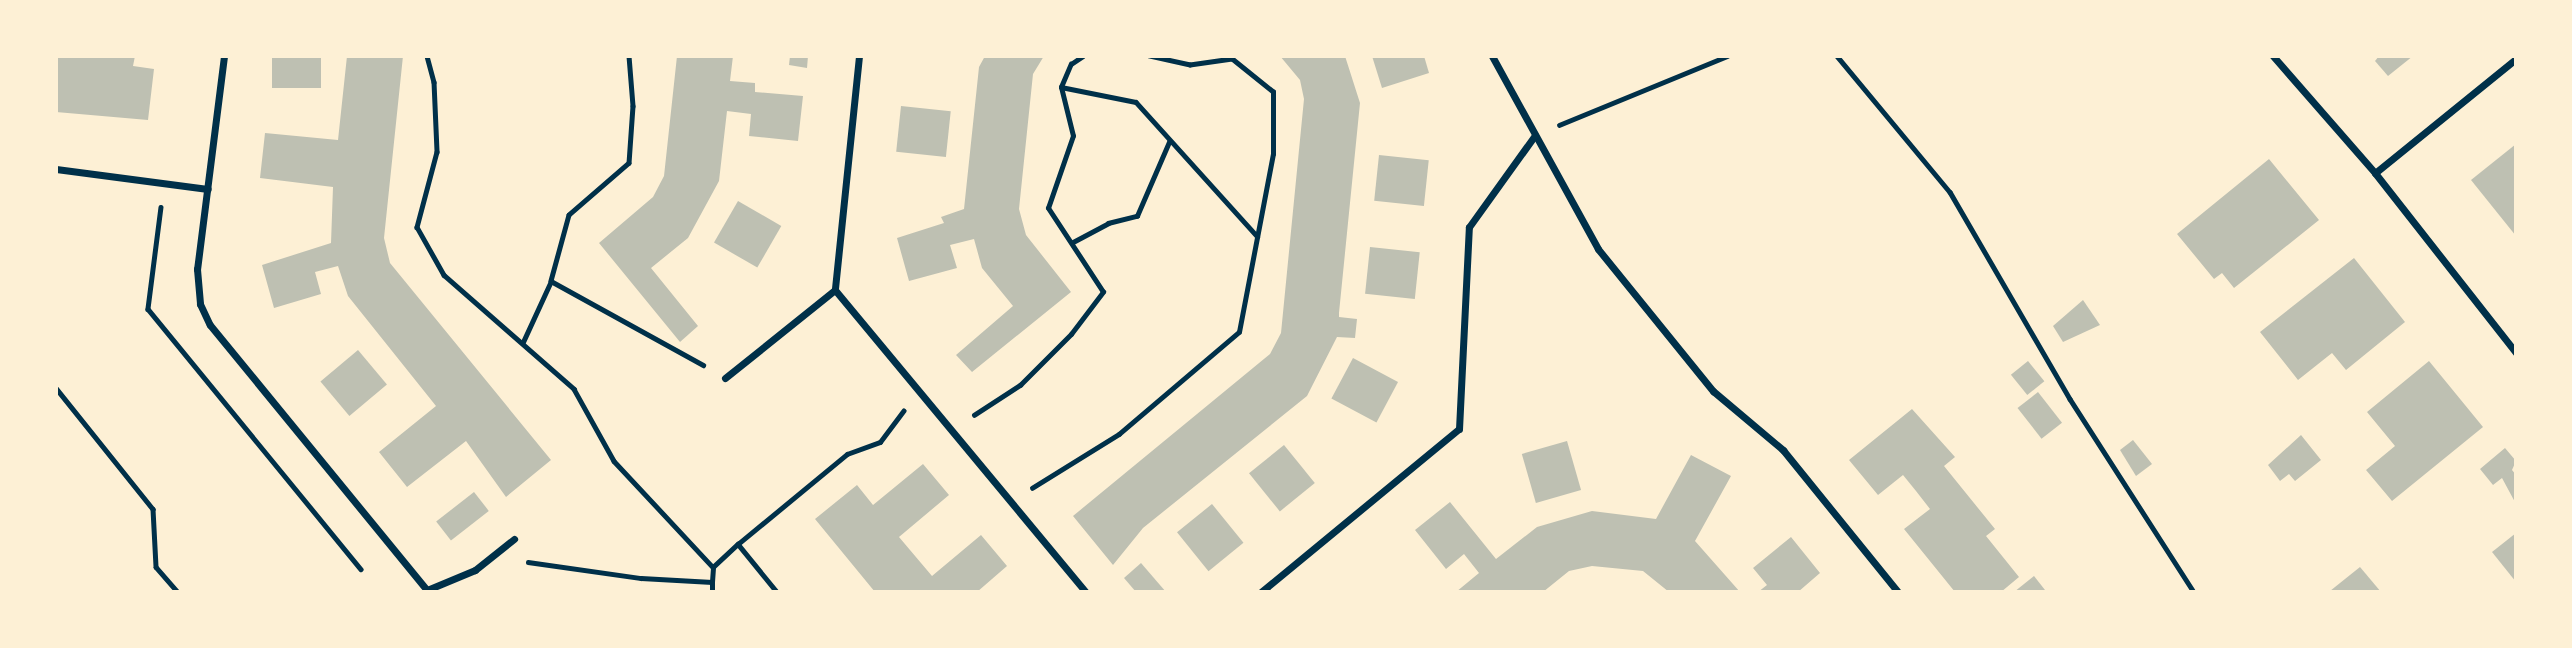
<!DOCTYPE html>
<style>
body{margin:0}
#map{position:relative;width:2572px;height:648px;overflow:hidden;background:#fdf0d5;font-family:"Roboto Condensed",sans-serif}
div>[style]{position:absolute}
.building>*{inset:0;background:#bec0b2;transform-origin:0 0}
.path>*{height:4.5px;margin:-2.25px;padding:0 2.25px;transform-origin:2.25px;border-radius:2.25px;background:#003049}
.minor>*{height:7px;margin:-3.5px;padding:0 3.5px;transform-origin:3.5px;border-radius:3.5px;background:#003049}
span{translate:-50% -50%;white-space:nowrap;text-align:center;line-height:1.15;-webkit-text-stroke:7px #fdf0d5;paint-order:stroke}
.frame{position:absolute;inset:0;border:58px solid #fdf0d5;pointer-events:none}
</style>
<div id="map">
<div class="building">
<div style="clip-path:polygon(56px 56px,135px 56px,133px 66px,154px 69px,148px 120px,56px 112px)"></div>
<div style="left:272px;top:56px;width:49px;height:32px"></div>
<div style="clip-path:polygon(347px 56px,403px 56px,384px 238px,390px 263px,551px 460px,506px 497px,466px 441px,407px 487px,379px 452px,436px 406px,348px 296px,338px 266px,315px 272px,321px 294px,274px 308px,262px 265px,331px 243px,333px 187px,260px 178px,265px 133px,338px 140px)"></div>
<div style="clip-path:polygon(677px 56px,733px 56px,730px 81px,755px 83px,755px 92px,803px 96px,798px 141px,749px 136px,751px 114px,727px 111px,719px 181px,688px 238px,651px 268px,698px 326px,680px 342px,599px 243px,653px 197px,664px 176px)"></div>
<div style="clip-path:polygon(790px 56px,808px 56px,807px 68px,789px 65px)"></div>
<div style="clip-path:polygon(985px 56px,1044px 56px,1033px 74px,1019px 209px,1026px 235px,1071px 292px,972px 372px,956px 355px,1013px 306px,982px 268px,974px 239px,950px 245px,957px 268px,909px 281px,897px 238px,944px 223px,941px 217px,964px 209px,979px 67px)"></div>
<div style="clip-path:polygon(1280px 56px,1345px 56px,1360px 103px,1339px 313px,1339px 317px,1357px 319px,1355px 338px,1337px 337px,1307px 396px,1143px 528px,1113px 565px,1073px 516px,1270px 354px,1281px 333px,1304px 99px,1300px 80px)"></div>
<div style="clip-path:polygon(1372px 56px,1424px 56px,1429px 73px,1382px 88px)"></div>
<div style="clip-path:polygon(2379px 56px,2413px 56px,2388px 76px,2375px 61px)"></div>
<div style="left:901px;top:106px;width:50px;height:46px;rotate:6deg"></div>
<div style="clip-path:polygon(2516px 144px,2516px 236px,2471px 180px)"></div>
<div style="left:1379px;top:155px;width:50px;height:46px;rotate:6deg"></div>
<div style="clip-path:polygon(2269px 159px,2319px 220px,2234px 288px,2222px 273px,2214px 279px,2177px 234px)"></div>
<div style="left:738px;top:201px;width:50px;height:48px;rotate:30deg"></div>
<div style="left:1370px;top:247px;width:50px;height:47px;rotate:6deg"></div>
<div style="clip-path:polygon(2354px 258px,2405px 322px,2346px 370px,2332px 353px,2298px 380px,2260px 332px)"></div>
<div style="clip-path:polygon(2083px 300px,2100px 325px,2063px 342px,2053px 326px)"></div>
<div style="left:358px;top:350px;width:45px;height:49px;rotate:50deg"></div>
<div style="left:1353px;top:358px;width:51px;height:46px;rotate:28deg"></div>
<div style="left:2028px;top:361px;width:26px;height:22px;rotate:51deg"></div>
<div style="clip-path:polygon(2429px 361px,2483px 427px,2392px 501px,2366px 470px,2395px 446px,2367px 412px)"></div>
<div style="left:2038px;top:392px;width:39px;height:26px;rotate:52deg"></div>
<div style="clip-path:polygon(1912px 409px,1955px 457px,1944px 466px,1995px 529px,1986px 536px,2019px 577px,2001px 592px,1955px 592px,1904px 529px,1930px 509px,1916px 491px,1903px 475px,1878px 495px,1849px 460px)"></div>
<div style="clip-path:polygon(2301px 435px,2321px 460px,2295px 481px,2289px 474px,2280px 481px,2268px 465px)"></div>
<div style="clip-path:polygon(2133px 440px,2152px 464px,2136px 476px,2120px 450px)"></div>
<div style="left:1567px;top:441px;width:51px;height:47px;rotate:74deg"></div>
<div style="left:1284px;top:445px;width:49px;height:45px;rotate:51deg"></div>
<div style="clip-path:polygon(2505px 448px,2516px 461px,2512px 470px,2516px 475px,2516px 504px,2502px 478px,2493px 485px,2480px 469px)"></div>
<div style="clip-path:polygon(1691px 455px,1731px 476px,1695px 541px,1740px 592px,1669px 592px,1643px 571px,1592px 566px,1569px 571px,1543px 592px,1456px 592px,1479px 573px,1464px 554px,1446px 569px,1415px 530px,1450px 502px,1496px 559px,1537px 527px,1592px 511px,1656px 519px)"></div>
<div style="clip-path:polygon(923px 464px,949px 495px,899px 537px,932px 576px,981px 535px,1007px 566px,977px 592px,875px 592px,815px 519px,857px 485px,873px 505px)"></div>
<div style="left:474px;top:492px;width:24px;height:48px;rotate:52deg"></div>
<div style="left:1212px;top:504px;width:50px;height:45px;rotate:51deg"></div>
<div style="clip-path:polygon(2516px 533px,2516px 582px,2492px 552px)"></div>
<div style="clip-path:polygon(1791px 537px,1820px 573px,1798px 592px,1758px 592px,1767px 585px,1753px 568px)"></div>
<div style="clip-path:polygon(1141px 563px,1166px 592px,1136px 592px,1124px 578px)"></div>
<div style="clip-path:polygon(2360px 567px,2381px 592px,2331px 592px,2330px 591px)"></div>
<div style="clip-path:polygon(2034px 576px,2045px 590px,2014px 592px)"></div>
</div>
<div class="path">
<div style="left:427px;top:56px;width:27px;rotate:75deg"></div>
<div style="left:434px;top:82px;width:70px;rotate:87.5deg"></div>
<div style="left:437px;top:152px;width:78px;rotate:104.9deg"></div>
<div style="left:417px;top:227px;width:55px;rotate:60.6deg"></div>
<div style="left:444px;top:275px;width:173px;rotate:41.2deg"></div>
<div style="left:574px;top:389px;width:82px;rotate:60.9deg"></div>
<div style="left:614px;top:461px;width:145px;rotate:47deg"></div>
<div style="left:629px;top:56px;width:50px;rotate:85.4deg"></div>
<div style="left:633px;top:106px;width:57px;rotate:94deg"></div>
<div style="left:629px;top:163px;width:79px;rotate:139.1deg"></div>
<div style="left:569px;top:215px;width:68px;rotate:105.3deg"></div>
<div style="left:551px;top:281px;width:174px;rotate:28.9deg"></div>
<div style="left:1837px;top:56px;width:177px;rotate:50.3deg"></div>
<div style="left:1950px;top:192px;width:239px;rotate:59.9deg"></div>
<div style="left:2070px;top:399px;width:229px;rotate:57.3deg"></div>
<div style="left:1061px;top:87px;width:76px;rotate:11.3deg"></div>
<div style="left:1136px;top:102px;width:181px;rotate:47.9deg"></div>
<div style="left:1559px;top:125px;width:182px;rotate:-22.3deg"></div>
<div style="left:161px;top:207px;width:103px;rotate:97.3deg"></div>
<div style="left:148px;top:309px;width:336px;rotate:50.7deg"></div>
<div style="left:1073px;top:242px;width:40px;rotate:-28deg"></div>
<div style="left:1108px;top:223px;width:30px;rotate:-14deg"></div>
<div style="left:1137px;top:216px;width:81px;rotate:-66.6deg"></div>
<div style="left:523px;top:342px;width:67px;rotate:-65.3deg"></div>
<div style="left:56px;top:388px;width:155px;rotate:51.3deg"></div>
<div style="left:153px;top:509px;width:58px;rotate:87deg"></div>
<div style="left:156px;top:567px;width:33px;rotate:49deg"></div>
<div style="left:974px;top:415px;width:55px;rotate:-33.1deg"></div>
<div style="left:1020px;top:385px;width:72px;rotate:-45deg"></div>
<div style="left:1071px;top:334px;width:53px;rotate:-52.7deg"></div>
<div style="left:1103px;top:292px;width:100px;rotate:-123.2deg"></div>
<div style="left:1048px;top:208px;width:76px;rotate:-70.9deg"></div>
<div style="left:1073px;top:136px;width:50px;rotate:-103.8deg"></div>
<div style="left:1061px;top:87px;width:25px;rotate:-67deg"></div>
<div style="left:1071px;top:64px;width:14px;rotate:-34deg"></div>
<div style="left:1032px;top:488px;width:102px;rotate:-31.8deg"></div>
<div style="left:1119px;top:434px;width:157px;rotate:-40.4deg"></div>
<div style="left:1239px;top:332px;width:181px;rotate:-79.2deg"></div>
<div style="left:1273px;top:154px;width:62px;rotate:-90deg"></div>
<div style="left:1273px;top:92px;width:53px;rotate:-141.2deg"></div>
<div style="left:1232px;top:59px;width:42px;rotate:171.9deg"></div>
<div style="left:1190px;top:65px;width:42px;rotate:-167.6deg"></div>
<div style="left:738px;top:544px;width:62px;rotate:50.9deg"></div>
<div style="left:528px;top:562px;width:114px;rotate:8.1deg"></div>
<div style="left:641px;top:578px;width:71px;rotate:3.2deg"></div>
<div style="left:712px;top:582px;width:15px;rotate:-86deg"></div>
<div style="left:713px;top:567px;width:34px;rotate:-43deg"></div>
<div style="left:738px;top:544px;width:141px;rotate:-39.5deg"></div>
<div style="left:847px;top:454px;width:35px;rotate:-20deg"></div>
<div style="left:880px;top:442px;width:39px;rotate:-53deg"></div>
<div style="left:712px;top:592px;width:10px;rotate:-90deg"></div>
<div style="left:1601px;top:592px;width:12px"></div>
</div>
<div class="minor">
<div style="left:224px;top:56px;width:215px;rotate:97.2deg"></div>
<div style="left:197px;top:269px;width:35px;rotate:85deg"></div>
<div style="left:200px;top:304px;width:23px;rotate:65deg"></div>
<div style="left:210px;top:325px;width:343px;rotate:50.7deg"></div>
<div style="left:427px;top:590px;width:52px;rotate:-22.6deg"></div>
<div style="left:475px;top:570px;width:50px;rotate:-38.5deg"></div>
<div style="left:859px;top:56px;width:235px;rotate:95.9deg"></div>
<div style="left:835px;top:290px;width:393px;rotate:50.3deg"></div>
<div style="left:1492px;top:56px;width:220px;rotate:61.2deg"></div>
<div style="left:1598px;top:249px;width:183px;rotate:51deg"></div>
<div style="left:1713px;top:391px;width:92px;rotate:40.1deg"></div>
<div style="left:1783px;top:450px;width:183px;rotate:51deg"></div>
<div style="left:2273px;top:56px;width:155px;rotate:48.9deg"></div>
<div style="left:2375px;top:173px;width:229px;rotate:51.9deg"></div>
<div style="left:56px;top:169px;width:153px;rotate:7.5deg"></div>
<div style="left:2375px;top:173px;width:181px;rotate:-39deg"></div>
<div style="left:725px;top:378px;width:141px;rotate:-38.7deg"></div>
<div style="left:1261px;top:592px;width:256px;rotate:-39.5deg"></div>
<div style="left:1459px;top:429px;width:202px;rotate:-87.2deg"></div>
<div style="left:1469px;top:227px;width:113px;rotate:-54.3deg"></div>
</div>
<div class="frame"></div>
</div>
